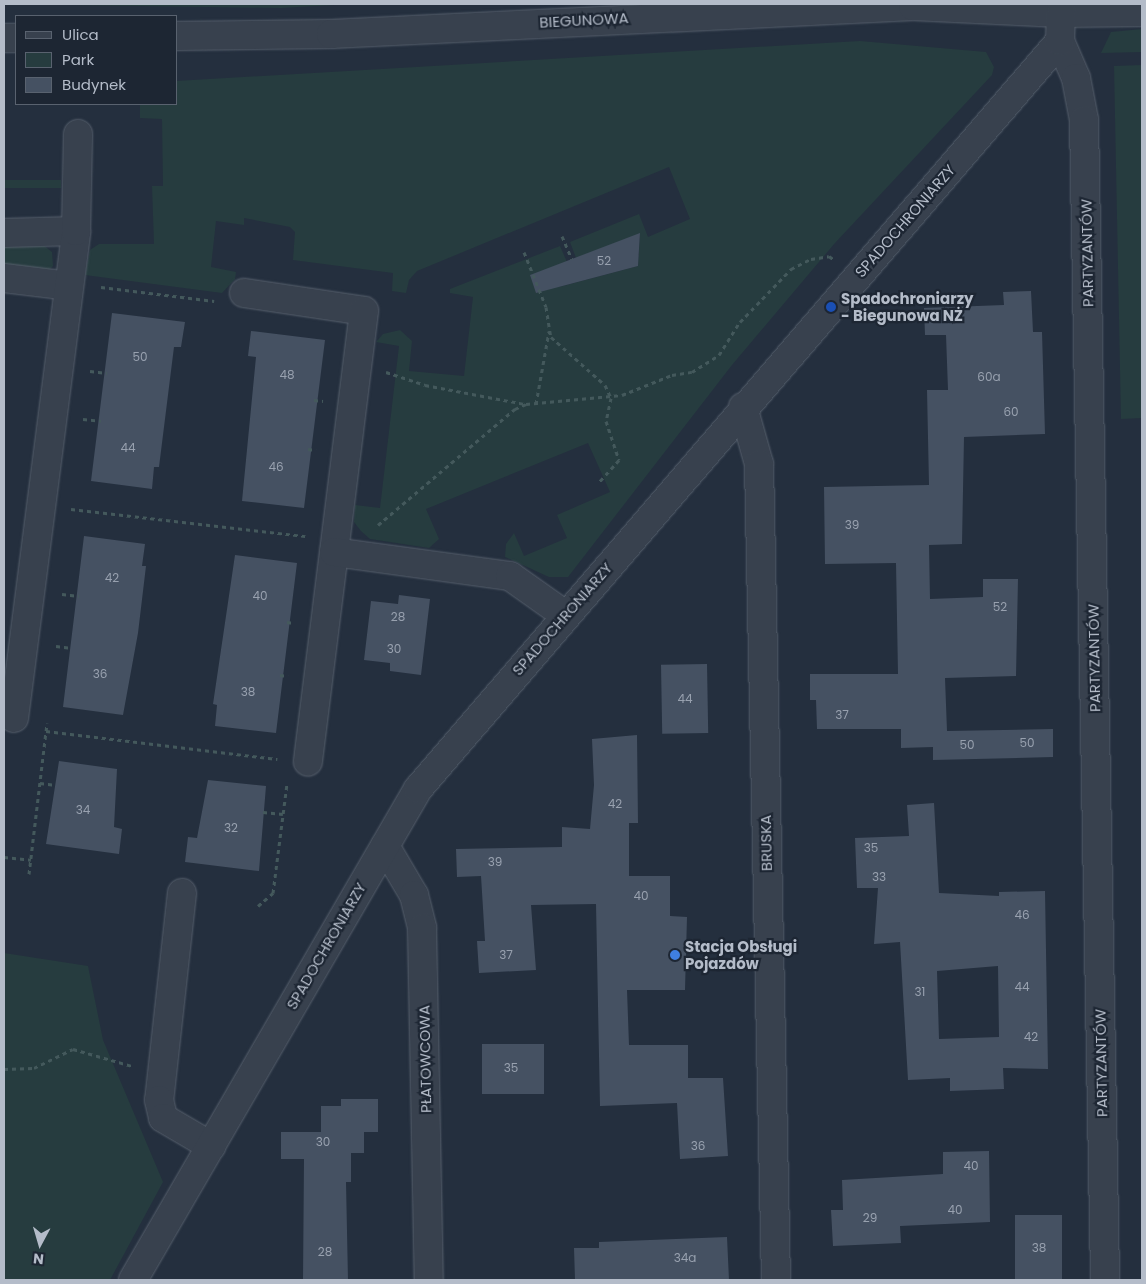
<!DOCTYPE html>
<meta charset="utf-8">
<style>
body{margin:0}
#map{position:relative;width:1146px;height:1284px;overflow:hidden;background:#242f3e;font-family:Poppins,sans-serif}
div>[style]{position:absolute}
.green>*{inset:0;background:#263c3f;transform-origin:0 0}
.building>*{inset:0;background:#455162;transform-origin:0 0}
.path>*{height:3px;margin-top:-1.5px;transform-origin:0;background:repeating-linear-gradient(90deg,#44595c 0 4px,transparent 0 8px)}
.roads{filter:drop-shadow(0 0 1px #565f6c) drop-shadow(0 0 1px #565f6c)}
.minor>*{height:28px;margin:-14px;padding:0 14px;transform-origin:14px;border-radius:14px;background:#38414e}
.dots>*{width:14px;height:14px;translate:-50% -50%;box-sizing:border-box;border:2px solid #1d2633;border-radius:50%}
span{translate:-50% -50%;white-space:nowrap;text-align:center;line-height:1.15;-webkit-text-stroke:4.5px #1d2633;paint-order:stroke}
.number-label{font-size:12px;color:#98a1af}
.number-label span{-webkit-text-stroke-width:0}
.street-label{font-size:15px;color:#b4bcc9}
.poi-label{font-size:15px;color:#b4bcc9;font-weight:700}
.left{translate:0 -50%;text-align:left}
.frame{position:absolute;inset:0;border:5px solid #b4bcc9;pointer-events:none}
.legend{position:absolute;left:15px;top:15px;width:162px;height:90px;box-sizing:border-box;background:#1d2633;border:1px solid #59626f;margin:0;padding:6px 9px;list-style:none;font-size:15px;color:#b4bcc9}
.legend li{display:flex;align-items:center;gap:10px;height:25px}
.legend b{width:25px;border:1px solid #59626f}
.north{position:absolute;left:15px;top:1219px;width:50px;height:50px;-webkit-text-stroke:4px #1d2633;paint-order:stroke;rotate:186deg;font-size:14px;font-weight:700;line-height:20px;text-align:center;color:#b4bcc9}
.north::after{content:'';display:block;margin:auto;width:18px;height:22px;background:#b4bcc9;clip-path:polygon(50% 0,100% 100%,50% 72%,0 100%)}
</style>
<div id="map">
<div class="green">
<div style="clip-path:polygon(4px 4px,351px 4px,281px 8px)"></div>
<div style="clip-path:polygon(1142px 29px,1142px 52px,1101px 53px,1111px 32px)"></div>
<div style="clip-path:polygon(860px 41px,986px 52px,994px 67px,992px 75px,835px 243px,732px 365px,568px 577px,549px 577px,505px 557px,506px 544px,514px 533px,524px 556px,567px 538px,557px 515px,610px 492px,588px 443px,426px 509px,439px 539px,429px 548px,370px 539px,361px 531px,354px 522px,355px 505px,380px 508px,399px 346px,376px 342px,383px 334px,400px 330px,412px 341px,409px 371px,464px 376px,473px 297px,450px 293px,450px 289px,560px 246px,567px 262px,559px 287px,638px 266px,640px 234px,576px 258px,570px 242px,639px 214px,648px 237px,690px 219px,669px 167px,417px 271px,409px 280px,406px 293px,392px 291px,393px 273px,293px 260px,295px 232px,290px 227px,244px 218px,244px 225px,216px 221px,211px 267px,236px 272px,235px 279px,222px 293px,85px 275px,90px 250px,99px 244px,154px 244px,152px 186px,163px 186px,162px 119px,140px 118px,140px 104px,176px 104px,176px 81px)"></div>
<div style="clip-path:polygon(1142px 65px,1142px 418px,1121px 419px,1114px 66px)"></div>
<div style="left:4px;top:180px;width:57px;height:8px"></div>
<div style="clip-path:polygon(4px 244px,42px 244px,52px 252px,53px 266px,48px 271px,4px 269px)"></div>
<div style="clip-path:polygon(4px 953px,88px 966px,103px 1040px,163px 1182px,110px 1280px,4px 1280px)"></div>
</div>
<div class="building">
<div style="clip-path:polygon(640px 233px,638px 266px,536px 293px,530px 275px)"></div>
<div style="clip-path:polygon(1031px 291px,1033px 332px,1042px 332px,1045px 434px,964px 437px,962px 544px,929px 545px,930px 599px,983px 597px,983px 579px,1018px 579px,1016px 676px,945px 678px,947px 731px,1053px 729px,1053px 757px,933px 760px,933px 747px,901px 748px,901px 729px,817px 729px,816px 700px,810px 700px,810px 674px,898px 674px,896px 563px,825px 564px,824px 487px,929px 485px,927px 390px,948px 390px,946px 335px,925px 335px,924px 308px,1004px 305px,1003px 292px)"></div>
<div style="clip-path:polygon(112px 313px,185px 322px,181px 347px,174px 347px,159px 467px,154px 467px,152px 489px,91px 481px)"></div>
<div style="clip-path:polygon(251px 331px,325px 340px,304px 508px,242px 501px,256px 357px,248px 356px)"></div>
<div style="clip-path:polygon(84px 536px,145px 544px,142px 566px,146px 566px,138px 633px,123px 715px,63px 707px)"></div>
<div style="clip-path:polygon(235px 555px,297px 563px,276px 733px,215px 726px,217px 705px,213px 704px)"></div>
<div style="clip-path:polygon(399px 595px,430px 599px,421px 675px,390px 671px,390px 663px,364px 660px,371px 601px,398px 604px)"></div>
<div style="left:707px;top:664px;width:69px;height:46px;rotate:89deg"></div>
<div style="clip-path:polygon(637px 735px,638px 823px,629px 823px,629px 876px,670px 876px,670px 916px,687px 917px,685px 990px,627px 990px,629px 1045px,688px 1045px,688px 1078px,723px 1078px,728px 1156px,680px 1159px,677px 1103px,600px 1106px,596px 904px,531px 905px,536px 970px,479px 973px,477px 941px,485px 941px,481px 876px,457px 877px,456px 849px,562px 847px,562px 827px,590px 829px,594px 785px,592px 739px)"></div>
<div style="clip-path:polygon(59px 761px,117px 769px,114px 827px,122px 829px,119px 854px,46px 844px)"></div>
<div style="clip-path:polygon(208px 780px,266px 786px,259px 871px,185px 862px,188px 837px,197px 838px)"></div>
<div style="clip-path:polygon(evenodd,934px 803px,939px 893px,999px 896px,999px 892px,1045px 891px,1048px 1069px,1003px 1068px,1004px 1089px,950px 1091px,950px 1078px,908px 1080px,900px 942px,874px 944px,878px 888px,857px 888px,855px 838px,909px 836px,907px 805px,934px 803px,998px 966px,999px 1037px,939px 1039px,937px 971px,998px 966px)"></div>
<div style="left:482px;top:1044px;width:62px;height:50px"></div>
<div style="clip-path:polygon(341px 1099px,378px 1099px,378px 1132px,364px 1132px,364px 1153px,351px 1153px,351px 1182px,346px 1182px,348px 1280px,303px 1280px,304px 1159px,281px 1159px,281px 1132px,321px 1132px,321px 1106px,341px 1106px)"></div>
<div style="clip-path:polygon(989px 1151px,990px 1222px,900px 1226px,901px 1243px,833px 1246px,831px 1210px,843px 1210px,842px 1180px,943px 1174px,943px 1152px)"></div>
<div style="left:1015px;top:1215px;width:47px;height:65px"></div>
<div style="clip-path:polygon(727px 1237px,729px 1280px,575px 1280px,574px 1248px,599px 1248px,599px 1242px)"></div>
</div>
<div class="path">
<div style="left:562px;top:236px;width:25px;rotate:67deg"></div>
<div style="left:524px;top:252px;width:59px;rotate:68.2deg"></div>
<div style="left:546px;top:307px;width:30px;rotate:81deg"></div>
<div style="left:551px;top:337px;width:72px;rotate:41.6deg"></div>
<div style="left:605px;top:385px;width:14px;rotate:65deg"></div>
<div style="left:611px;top:398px;width:24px;rotate:102deg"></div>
<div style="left:606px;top:421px;width:41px;rotate:71.6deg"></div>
<div style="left:619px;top:460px;width:31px;rotate:132deg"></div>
<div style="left:101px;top:287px;width:114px;rotate:7.1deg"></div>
<div style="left:90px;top:371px;width:17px;rotate:7deg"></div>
<div style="left:386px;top:372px;width:41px;rotate:18.4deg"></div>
<div style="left:425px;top:385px;width:102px;rotate:10.8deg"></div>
<div style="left:314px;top:400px;width:9px;rotate:6deg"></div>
<div style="left:536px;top:404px;width:74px;rotate:-79.9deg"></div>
<div style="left:83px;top:419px;width:18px;rotate:6deg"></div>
<div style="left:308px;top:449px;width:8px;rotate:7deg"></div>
<div style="left:71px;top:509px;width:236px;rotate:6.6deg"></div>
<div style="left:378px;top:525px;width:180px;rotate:-40.3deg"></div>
<div style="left:515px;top:409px;width:12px;rotate:-24deg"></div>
<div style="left:526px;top:404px;width:96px;rotate:-5.4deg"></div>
<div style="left:622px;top:395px;width:54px;rotate:-21.8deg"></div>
<div style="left:672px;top:375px;width:20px;rotate:-9deg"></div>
<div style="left:692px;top:372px;width:32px;rotate:-32deg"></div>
<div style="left:719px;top:355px;width:39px;rotate:-58deg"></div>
<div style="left:740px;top:322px;width:74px;rotate:-46.1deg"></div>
<div style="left:791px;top:269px;width:22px;rotate:-27deg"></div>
<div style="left:811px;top:259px;width:18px;rotate:-9deg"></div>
<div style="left:829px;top:256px;width:5px;rotate:37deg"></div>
<div style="left:62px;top:594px;width:17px;rotate:7deg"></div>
<div style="left:287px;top:622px;width:7px;rotate:8deg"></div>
<div style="left:56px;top:646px;width:16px;rotate:7deg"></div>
<div style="left:280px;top:675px;width:8px;rotate:7deg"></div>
<div style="left:46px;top:731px;width:233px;rotate:6.9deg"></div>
<div style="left:40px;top:783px;width:16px;rotate:7deg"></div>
<div style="left:263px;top:812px;width:20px;rotate:6deg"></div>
<div style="left:4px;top:857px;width:27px;rotate:6deg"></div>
<div style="left:29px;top:874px;width:152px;rotate:-83.2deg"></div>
<div style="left:258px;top:906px;width:20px;rotate:-41deg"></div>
<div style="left:273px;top:893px;width:110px;rotate:-82.7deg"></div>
<div style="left:4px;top:1069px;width:30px;rotate:-2deg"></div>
<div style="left:34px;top:1068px;width:43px;rotate:-26deg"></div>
<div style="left:73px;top:1049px;width:61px;rotate:16.1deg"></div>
</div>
<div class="roads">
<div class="minor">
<div style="left:176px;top:36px;width:155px;rotate:-0.7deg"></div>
<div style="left:331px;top:34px;width:583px;rotate:-2.75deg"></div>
<div style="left:913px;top:6px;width:148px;rotate:2.7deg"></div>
<div style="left:1061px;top:13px;width:81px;rotate:-0.7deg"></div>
<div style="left:4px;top:38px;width:12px"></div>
<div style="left:1060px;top:41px;width:40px;rotate:66.6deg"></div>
<div style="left:1076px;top:78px;width:43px;rotate:79.2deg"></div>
<div style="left:1084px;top:120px;width:1160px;rotate:88.96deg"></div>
<div style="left:4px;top:233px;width:72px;rotate:-1.6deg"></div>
<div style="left:4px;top:278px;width:65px;rotate:7deg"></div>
<div style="left:244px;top:293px;width:121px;rotate:8.5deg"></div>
<div style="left:364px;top:311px;width:454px;rotate:97.1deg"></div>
<div style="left:743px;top:407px;width:59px;rotate:74.3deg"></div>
<div style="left:759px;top:464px;width:816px;rotate:88.81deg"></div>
<div style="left:334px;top:552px;width:178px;rotate:7.8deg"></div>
<div style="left:510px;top:576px;width:67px;rotate:35.3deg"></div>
<div style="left:14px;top:718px;width:491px;rotate:-82.7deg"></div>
<div style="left:76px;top:231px;width:97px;rotate:-88.8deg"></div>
<div style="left:385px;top:846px;width:57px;rotate:59.4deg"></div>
<div style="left:414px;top:895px;width:34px;rotate:76deg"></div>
<div style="left:422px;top:928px;width:352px;rotate:88.9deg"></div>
<div style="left:182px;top:893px;width:208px;rotate:96.3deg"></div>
<div style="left:159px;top:1100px;width:18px;rotate:77deg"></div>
<div style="left:163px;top:1118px;width:56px;rotate:30.3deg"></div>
<div style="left:133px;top:1280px;width:568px;rotate:-59.87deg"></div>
<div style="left:418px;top:789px;width:986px;rotate:-49.36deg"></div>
<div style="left:1060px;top:41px;width:28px;rotate:-88deg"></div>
</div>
</div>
<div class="dots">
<div style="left:831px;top:307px;background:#1a4fb4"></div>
<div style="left:675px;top:955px;background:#3f7fe0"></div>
</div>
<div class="number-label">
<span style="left:604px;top:261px">52</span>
<span style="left:140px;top:357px">50</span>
<span style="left:287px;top:375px">48</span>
<span style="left:989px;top:377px">60a</span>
<span style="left:1011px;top:412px">60</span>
<span style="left:128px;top:448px">44</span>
<span style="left:276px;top:467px">46</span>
<span style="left:852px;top:525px">39</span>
<span style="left:112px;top:578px">42</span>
<span style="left:260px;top:596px">40</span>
<span style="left:1000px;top:607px">52</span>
<span style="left:398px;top:617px">28</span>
<span style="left:394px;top:649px">30</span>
<span style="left:100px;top:674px">36</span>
<span style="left:248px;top:692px">38</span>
<span style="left:685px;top:699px">44</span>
<span style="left:842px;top:715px">37</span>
<span style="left:1027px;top:743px">50</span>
<span style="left:967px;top:745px">50</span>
<span style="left:615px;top:804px">42</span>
<span style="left:83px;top:810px">34</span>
<span style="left:231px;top:828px">32</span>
<span style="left:871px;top:848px">35</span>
<span style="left:495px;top:862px">39</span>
<span style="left:879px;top:877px">33</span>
<span style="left:641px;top:896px">40</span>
<span style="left:1022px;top:915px">46</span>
<span style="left:506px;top:955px">37</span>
<span style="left:1022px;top:987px">44</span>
<span style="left:920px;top:992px">31</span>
<span style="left:1031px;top:1037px">42</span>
<span style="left:511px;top:1068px">35</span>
<span style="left:323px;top:1142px">30</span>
<span style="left:698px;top:1146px">36</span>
<span style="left:971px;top:1166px">40</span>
<span style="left:955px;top:1210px">40</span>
<span style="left:870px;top:1218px">29</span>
<span style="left:1039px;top:1248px">38</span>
<span style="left:325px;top:1252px">28</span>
<span style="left:685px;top:1258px">34a</span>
</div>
<div class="street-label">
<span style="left:584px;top:20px;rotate:-3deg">BIEGUNOWA</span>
<span style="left:905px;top:221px;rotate:-49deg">SPADOCHRONIARZY</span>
<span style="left:1087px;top:253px;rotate:-91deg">PARTYZANTÓW</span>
<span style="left:562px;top:619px;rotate:-49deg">SPADOCHRONIARZY</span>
<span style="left:1094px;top:658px;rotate:-91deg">PARTYZANTÓW</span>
<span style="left:766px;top:843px;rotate:-91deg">BRUSKA</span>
<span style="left:326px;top:946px;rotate:-60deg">SPADOCHRONIARZY</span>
<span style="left:425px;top:1059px;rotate:-91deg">PŁATOWCOWA</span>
<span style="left:1101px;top:1063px;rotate:-91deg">PARTYZANTÓW</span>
</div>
<div class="poi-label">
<span class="left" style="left:841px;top:307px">Spadochroniarzy<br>- Biegunowa NŻ</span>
<span class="left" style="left:685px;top:955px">Stacja Obsługi<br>Pojazdów</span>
</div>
<div class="frame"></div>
<ul class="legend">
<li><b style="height:6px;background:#38414e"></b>Ulica</li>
<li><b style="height:14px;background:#263c3f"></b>Park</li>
<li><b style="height:14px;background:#455162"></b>Budynek</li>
</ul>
<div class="north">N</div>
</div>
